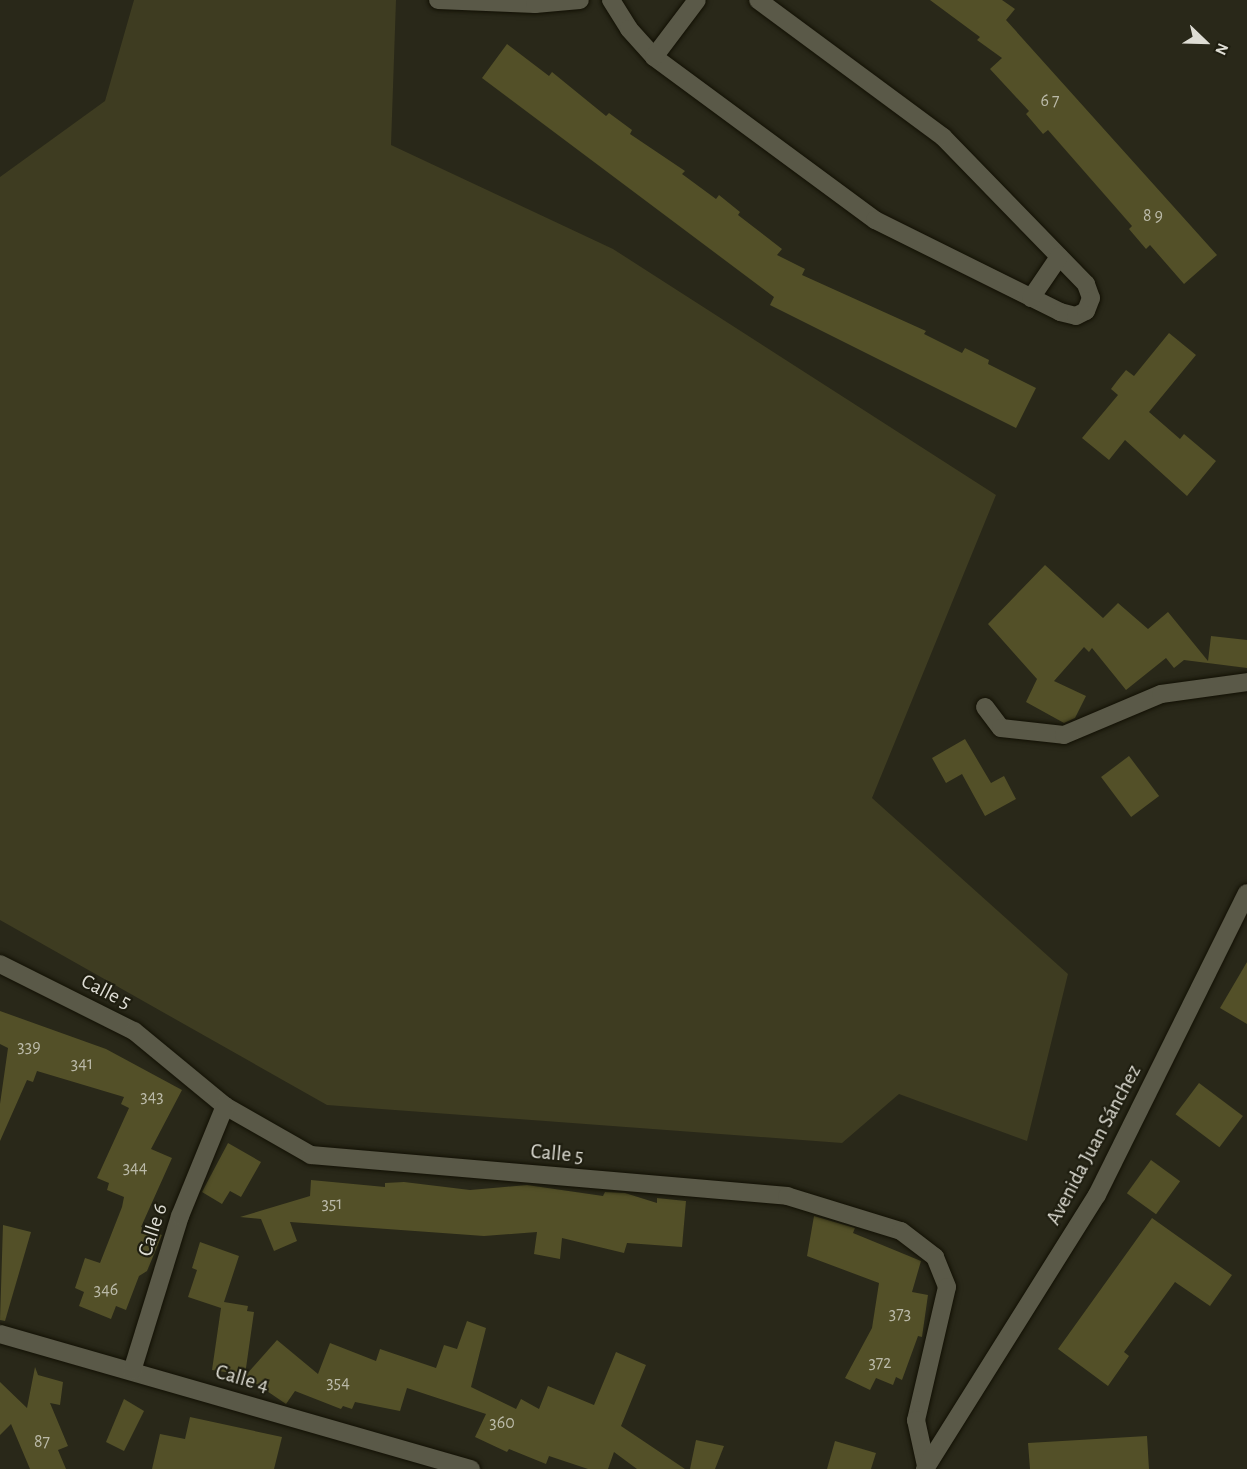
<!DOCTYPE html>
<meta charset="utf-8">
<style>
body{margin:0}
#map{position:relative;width:1247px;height:1469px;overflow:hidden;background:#292819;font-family:"Alegreya Sans",sans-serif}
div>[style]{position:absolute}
.green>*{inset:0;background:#3e3c21}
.building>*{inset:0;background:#535028;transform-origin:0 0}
.roads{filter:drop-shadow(0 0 2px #121004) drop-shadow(0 0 2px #121004)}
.minor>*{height:18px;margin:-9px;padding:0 9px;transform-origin:9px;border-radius:9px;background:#5a5948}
span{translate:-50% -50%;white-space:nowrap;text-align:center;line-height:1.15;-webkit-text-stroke:4.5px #1f1e10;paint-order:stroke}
.number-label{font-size:18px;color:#bbbaa9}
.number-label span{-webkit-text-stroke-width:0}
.street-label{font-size:21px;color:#deddd4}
.north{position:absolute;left:1175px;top:12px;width:60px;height:60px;-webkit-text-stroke:4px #1f1e10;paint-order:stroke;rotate:113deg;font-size:16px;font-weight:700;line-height:24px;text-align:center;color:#deddd4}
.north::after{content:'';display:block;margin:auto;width:21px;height:27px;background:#deddd4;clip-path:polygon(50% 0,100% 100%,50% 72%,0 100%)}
</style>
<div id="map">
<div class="green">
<div style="clip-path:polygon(134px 0,396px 0,391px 145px,613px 249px,996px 495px,872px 798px,1068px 974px,1027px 1141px,899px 1094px,842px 1143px,327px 1105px,0 920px,0 177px,105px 101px)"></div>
</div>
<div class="building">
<div style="clip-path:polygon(930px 0,1002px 0,1015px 9px,1006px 20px,1217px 255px,1184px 284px,1150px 245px,1146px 249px,1129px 229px,1132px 226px,1048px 130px,1043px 134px,1026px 114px,1029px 111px,990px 69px,1002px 58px,977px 40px,980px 37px)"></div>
<div style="clip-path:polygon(507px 44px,549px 76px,552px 72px,606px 116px,609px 113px,632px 130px,630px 134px,685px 171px,682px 174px,716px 199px,719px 195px,740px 212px,738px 215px,782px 249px,777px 255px,805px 269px,802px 275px,926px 331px,924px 334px,962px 353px,965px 348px,989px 360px,988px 364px,1036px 388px,1016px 428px,770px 305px,774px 297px,482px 78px)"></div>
<div style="clip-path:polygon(1169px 333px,1196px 355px,1149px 412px,1180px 439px,1184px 434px,1216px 461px,1187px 496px,1125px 440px,1109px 460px,1082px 438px,1118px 395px,1111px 389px,1117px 381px,1126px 370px,1134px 376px)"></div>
<div style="clip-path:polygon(1045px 565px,1103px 618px,1118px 603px,1148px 629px,1168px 612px,1208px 661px,1211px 636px,1247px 640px,1247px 668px,1184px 660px,1174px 668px,1166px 658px,1126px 690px,1092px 648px,1089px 652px,1084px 647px,1054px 681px,1086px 696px,1075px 718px,1064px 723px,1026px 702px,1037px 679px,988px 624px)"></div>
<div style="clip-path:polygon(965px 739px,991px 783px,1004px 776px,1016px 799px,985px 816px,962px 774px,946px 783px,932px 758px)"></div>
<div style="left:1129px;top:756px;width:50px;height:35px;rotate:53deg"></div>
<div style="clip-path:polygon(1247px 962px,1247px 1024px,1220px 1008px)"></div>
<div style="clip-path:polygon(0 1011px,106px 1049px,182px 1090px,151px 1149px,172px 1158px,141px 1227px,162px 1235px,147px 1271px,139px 1276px,126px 1310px,116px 1306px,111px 1319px,79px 1306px,84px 1292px,75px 1288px,85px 1258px,100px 1263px,122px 1207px,124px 1197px,107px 1190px,109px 1183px,97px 1178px,129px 1108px,121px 1104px,124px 1097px,37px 1071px,33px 1082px,27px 1080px,0 1141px,0 1104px,8px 1048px,0 1044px)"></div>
<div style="left:1199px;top:1083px;width:55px;height:39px;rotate:37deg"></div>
<div style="clip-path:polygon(228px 1143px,261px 1162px,241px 1197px,230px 1191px,222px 1204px,202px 1192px)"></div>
<div style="left:1151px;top:1160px;width:36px;height:41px;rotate:36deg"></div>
<div style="clip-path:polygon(311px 1180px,385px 1187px,385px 1183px,404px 1182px,470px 1190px,527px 1185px,603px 1196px,605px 1192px,625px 1193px,657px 1203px,657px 1198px,686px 1201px,682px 1247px,627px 1243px,624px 1253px,562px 1238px,560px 1259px,534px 1254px,537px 1232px,484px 1236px,290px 1222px,297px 1241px,274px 1251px,261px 1219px,240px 1217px,310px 1196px)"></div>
<div style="clip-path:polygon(814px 1216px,855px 1228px,853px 1233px,921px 1261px,912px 1292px,928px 1295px,922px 1337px,918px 1336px,902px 1380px,896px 1377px,893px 1385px,876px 1378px,870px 1390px,845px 1378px,872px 1328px,879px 1283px,807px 1256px)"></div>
<div style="clip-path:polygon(1152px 1218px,1232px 1275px,1210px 1306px,1175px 1282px,1124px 1352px,1129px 1356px,1108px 1386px,1058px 1349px)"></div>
<div style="clip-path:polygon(3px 1225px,31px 1232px,5px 1321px,0 1320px)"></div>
<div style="clip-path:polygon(200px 1242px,239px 1256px,224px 1302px,248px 1306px,247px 1311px,254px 1312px,245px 1375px,212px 1370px,221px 1308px,188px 1297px,197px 1270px,192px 1268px)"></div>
<div style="clip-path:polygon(467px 1321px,486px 1328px,471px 1387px,516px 1409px,521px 1399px,539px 1409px,548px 1386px,594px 1405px,616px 1352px,646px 1365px,621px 1426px,685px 1469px,637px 1469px,614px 1452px,608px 1469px,588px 1469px,549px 1456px,546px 1464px,509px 1449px,507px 1452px,475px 1437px,486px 1414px,407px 1388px,400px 1411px,355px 1402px,352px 1409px,343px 1406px,341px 1409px,295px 1391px,286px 1404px,245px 1376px,277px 1340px,318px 1374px,330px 1343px,376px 1361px,380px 1349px,436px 1368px,444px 1345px,457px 1349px)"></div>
<div style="clip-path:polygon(35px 1367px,38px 1375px,63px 1382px,60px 1405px,50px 1403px,68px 1446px,58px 1450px,66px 1469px,30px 1469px,11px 1424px,0 1435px,0 1382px,27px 1408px)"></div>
<div style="clip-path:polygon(124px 1399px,144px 1411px,124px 1451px,106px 1442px)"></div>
<div style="clip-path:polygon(190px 1417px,282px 1437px,274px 1469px,152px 1469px,160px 1434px,185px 1439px)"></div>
<div style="clip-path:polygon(1147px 1436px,1149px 1469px,1030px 1469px,1028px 1443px)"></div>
<div style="clip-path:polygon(696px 1440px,724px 1446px,715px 1469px,690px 1469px)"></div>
<div style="clip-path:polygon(835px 1441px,876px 1453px,871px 1469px,827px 1469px)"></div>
</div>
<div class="roads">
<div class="minor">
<div style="left:438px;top:0;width:97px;rotate:2.4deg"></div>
<div style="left:535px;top:4px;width:45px;rotate:-5.1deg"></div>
<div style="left:611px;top:0;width:34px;rotate:58deg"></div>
<div style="left:629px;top:29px;width:38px;rotate:48deg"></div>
<div style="left:654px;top:57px;width:275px;rotate:36.4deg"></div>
<div style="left:875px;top:220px;width:207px;rotate:26.4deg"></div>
<div style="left:1060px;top:312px;width:16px;rotate:14deg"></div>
<div style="left:1076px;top:316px;width:11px;rotate:-27deg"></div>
<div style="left:1086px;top:311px;width:14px;rotate:-69deg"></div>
<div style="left:1091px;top:298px;width:15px;rotate:-110deg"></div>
<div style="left:1086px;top:284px;width:205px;rotate:-134.2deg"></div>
<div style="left:943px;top:137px;width:230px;rotate:-143.5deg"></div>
<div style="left:654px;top:57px;width:71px;rotate:-53deg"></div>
<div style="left:1031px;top:298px;width:50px;rotate:-55.7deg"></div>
<div style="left:985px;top:707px;width:26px;rotate:53deg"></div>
<div style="left:1001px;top:728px;width:63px;rotate:6.3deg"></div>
<div style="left:1064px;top:735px;width:105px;rotate:-22.9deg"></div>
<div style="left:1161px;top:694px;width:87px;rotate:-7.9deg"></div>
<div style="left:0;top:964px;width:150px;rotate:26.6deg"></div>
<div style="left:134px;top:1031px;width:118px;rotate:39.5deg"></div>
<div style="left:225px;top:1106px;width:99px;rotate:29.7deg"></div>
<div style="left:311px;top:1155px;width:478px;rotate:4.9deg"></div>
<div style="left:787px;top:1196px;width:119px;rotate:17.1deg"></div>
<div style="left:901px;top:1231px;width:43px;rotate:37.4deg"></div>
<div style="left:935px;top:1257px;width:32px;rotate:68deg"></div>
<div style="left:947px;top:1287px;width:137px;rotate:103.1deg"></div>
<div style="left:916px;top:1420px;width:47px;rotate:77.7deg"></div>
<div style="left:0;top:1334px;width:490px;rotate:16deg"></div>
<div style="left:132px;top:1371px;width:162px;rotate:-72.8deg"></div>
<div style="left:180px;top:1216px;width:119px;rotate:-67.8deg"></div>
<div style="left:925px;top:1469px;width:324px;rotate:-57.9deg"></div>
<div style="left:1097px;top:1195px;width:337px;rotate:-63.6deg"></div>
</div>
</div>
<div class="number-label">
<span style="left:1050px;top:101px">6 7</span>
<span style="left:1153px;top:216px">8 9</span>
<span style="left:29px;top:1047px">339</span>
<span style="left:82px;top:1064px">341</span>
<span style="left:152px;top:1097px">343</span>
<span style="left:135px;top:1168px">344</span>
<span style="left:332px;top:1204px">351</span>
<span style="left:106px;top:1290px">346</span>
<span style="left:900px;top:1314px">373</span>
<span style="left:880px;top:1363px">372</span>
<span style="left:338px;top:1383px">354</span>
<span style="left:502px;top:1423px">360</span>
<span style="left:42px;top:1442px">87</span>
</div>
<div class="street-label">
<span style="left:106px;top:992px;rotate:27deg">Calle 5</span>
<span style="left:1094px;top:1145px;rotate:-62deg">Avenida Juan Sánchez</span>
<span style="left:557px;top:1154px;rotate:5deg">Calle 5</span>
<span style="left:153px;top:1230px;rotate:-72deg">Calle 6</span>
<span style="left:242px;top:1379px;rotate:16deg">Calle 4</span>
</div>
<div class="north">N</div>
</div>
